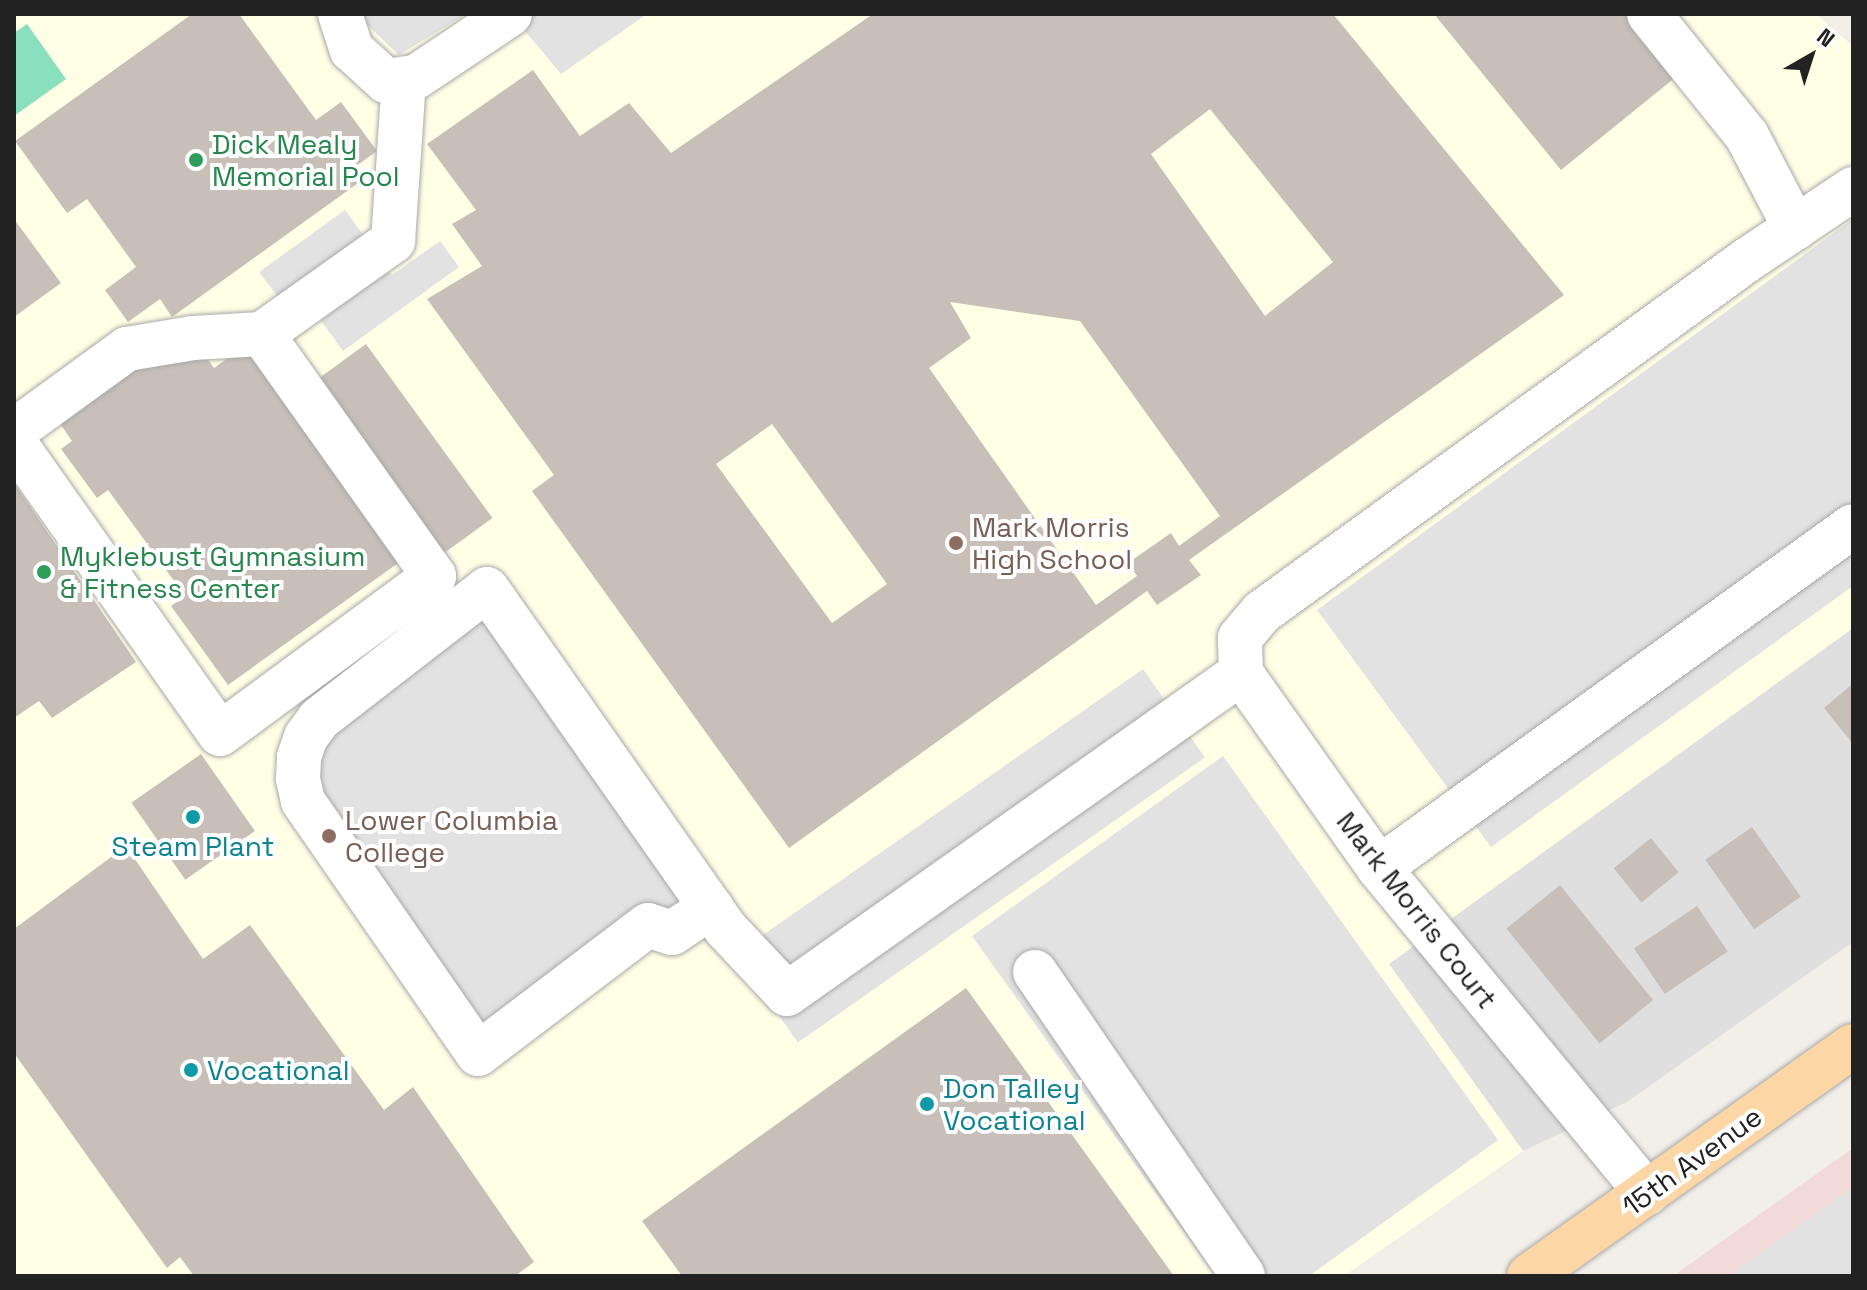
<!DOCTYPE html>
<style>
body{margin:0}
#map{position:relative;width:1867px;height:1290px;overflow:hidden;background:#f2efe9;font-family:"Space Grotesk",sans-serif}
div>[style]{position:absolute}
.residential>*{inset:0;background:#e0dfdf}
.commercial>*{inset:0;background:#f2dad9}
.education>*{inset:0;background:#ffffe5}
.pitch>*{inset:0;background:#88e0be}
.parking>*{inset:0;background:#e2e2e2;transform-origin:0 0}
.building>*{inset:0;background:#c7bfb8;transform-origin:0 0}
.roads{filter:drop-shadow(0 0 2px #a9a9a9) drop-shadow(0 0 2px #a9a9a9)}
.minor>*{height:44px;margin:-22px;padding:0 22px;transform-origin:22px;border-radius:22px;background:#fff}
.major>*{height:44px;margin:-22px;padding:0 22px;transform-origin:22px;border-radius:22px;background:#fcd6a4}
.dots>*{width:22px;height:22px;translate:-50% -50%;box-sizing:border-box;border:4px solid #fff;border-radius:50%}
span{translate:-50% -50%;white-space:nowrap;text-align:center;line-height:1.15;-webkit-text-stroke:8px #fff;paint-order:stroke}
.leisure-label{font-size:28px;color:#27864d}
.left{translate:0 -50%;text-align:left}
.education-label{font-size:28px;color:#785e54}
.culture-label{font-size:28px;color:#0d838f}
.street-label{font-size:28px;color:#222}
.frame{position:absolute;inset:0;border:16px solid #222;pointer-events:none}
.north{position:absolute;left:1771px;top:16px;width:80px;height:80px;-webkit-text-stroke:6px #fff;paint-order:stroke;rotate:39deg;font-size:22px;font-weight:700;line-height:32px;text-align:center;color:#222}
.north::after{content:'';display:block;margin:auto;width:28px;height:36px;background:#222;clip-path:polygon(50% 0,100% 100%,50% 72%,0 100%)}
</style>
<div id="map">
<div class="residential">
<div style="clip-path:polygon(1853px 628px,1853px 942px,1627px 1102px,1523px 1151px,1388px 964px)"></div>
</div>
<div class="commercial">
<div style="clip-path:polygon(1853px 1148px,1853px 1276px,1673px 1276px)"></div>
</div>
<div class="education">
<div style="clip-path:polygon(14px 14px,1816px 14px,1853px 46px,1853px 628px,1389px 964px,1523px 1151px,1344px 1276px,14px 1276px)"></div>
</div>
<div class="pitch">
<div style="clip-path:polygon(27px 24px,66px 79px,14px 116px,14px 33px)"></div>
</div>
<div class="parking">
<div style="clip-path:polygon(356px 14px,466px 14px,399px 55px)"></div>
<div style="clip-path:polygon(511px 14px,647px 14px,561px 74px)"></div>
<div style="clip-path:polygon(345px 210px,392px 275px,440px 241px,459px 267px,343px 351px,296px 286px,279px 298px,259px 272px)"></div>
<div style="clip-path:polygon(1853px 219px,1853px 586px,1491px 847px,1317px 610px)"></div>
<div style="clip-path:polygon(488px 616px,693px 906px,473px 1073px,287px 738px)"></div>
<div style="left:1143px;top:669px;width:108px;height:497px;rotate:55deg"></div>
<div style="clip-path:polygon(1223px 756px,1498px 1140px,1309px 1276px,1215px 1276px,972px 936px)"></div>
<div style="clip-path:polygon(1853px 1187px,1853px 1276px,1728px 1276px)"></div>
</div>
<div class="building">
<div style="clip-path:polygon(192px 14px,239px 14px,316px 120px,341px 102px,377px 151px,352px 169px,361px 181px,172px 317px,160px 299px,128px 322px,105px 290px,136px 267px,87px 199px,67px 213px,15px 141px)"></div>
<div style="clip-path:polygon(evenodd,873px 14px,1333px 14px,1564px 295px,1189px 560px,1201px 575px,1157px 605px,1147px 591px,789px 848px,532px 491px,554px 475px,427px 299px,482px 266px,452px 224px,476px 210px,427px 144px,533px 70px,580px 136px,629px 103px,671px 153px,873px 14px,1210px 109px,1333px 262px,1265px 316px,1151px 154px,1210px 109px,873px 14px,950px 302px,1080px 321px,1220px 516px,1179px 546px,1171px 533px,1128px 563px,1137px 576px,1096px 605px,929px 368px,971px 338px,950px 302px,873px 14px,772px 424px,887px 584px,832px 623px,716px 464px,772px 424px)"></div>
<div style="clip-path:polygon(1434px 14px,1634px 14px,1682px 72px,1561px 170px)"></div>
<div style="clip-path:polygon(14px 219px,61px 283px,14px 317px)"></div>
<div style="left:366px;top:344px;width:215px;height:68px;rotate:54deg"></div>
<div style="clip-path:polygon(198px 346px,214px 368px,245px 346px,401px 561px,228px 685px,171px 606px,185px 596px,108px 490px,97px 498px,61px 449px,72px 441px,57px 419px,140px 358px)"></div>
<div style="clip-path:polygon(14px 483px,136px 662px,52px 718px,39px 701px,14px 718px)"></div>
<div style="clip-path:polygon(1851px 685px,1853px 687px,1853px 744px,1824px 708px)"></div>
<div style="left:201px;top:754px;width:94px;height:85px;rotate:55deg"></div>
<div style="left:1752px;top:827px;width:85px;height:57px;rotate:55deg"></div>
<div style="left:1651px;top:838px;width:44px;height:48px;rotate:51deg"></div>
<div style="clip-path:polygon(126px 846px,203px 959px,250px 925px,384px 1110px,413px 1087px,534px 1262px,515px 1276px,194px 1276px,180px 1257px,167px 1268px,14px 1053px,14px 929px)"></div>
<div style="left:1560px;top:885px;width:148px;height:69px;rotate:51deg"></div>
<div style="left:1697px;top:906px;width:55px;height:76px;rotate:56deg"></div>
<div style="clip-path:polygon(966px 988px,1174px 1276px,682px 1276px,642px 1221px)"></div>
</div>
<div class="roads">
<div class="minor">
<div style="left:340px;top:14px;width:38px;rotate:72deg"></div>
<div style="left:352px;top:50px;width:46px;rotate:42.4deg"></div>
<div style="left:386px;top:81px;width:30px;rotate:-8deg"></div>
<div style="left:416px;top:77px;width:113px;rotate:-33.8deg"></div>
<div style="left:1649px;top:14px;width:156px;rotate:51.2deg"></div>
<div style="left:1747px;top:136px;width:104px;rotate:62.4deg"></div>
<div style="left:14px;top:431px;width:140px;rotate:-36deg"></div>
<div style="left:127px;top:349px;width:67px;rotate:-9.5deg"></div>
<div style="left:193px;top:338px;width:69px;rotate:-3.3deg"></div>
<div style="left:262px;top:334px;width:161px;rotate:-35.4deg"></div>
<div style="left:393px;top:241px;width:162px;rotate:-86.1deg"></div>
<div style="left:14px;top:442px;width:357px;rotate:54.8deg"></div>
<div style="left:220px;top:734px;width:266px;rotate:-36.4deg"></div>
<div style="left:434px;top:576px;width:297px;rotate:-125.4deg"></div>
<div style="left:1379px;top:868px;width:584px;rotate:-35.81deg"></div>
<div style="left:711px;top:907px;width:47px;rotate:146.3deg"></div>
<div style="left:672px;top:933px;width:25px;rotate:-162deg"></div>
<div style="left:648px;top:925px;width:213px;rotate:142.8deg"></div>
<div style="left:478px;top:1054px;width:308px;rotate:-124.7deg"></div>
<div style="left:303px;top:801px;width:23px;rotate:-103deg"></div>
<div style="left:298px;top:779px;width:22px;rotate:-87deg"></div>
<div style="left:299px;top:757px;width:21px;rotate:-71deg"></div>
<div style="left:306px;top:737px;width:22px;rotate:-54deg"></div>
<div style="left:319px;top:719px;width:212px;rotate:-37.7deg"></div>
<div style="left:487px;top:589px;width:416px;rotate:54.9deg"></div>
<div style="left:726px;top:929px;width:89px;rotate:46.8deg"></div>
<div style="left:787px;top:994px;width:556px;rotate:-35.26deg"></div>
<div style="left:1035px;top:972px;width:368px;rotate:55.6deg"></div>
<div style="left:1647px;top:1193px;width:421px;rotate:-129.5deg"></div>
<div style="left:1379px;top:868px;width:239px;rotate:-125.3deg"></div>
<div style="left:1241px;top:673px;width:35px;rotate:-92deg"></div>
<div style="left:1240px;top:638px;width:34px;rotate:-50deg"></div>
<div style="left:1262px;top:612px;width:599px;rotate:-35.97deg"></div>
<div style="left:1747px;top:260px;width:128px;rotate:-33.8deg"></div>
</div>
<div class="major">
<div style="left:1529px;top:1276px;width:397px;rotate:-35.4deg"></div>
</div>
</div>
<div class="dots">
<div style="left:196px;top:160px;background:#2e9e5b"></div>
<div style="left:956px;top:543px;background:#8d6e63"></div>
<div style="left:44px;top:572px;background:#2e9e5b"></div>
<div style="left:193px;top:817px;background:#0f9aa8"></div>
<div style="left:329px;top:836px;background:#8d6e63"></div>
<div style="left:191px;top:1070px;background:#0f9aa8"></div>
<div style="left:927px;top:1104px;background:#0f9aa8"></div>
</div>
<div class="leisure-label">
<span class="left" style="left:212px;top:160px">Dick Mealy<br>Memorial Pool</span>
<span class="left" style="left:60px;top:572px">Myklebust Gymnasium<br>&amp; Fitness Center</span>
</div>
<div class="education-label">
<span class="left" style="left:972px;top:543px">Mark Morris<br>High School</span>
<span class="left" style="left:345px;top:836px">Lower Columbia<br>College</span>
</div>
<div class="culture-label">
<span style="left:193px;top:846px">Steam Plant</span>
<span class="left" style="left:207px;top:1070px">Vocational</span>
<span class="left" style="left:943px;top:1104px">Don Talley<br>Vocational</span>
</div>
<div class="street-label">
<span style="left:1417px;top:910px;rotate:52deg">Mark Morris Court</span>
<span style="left:1692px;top:1161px;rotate:-36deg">15th Avenue</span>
</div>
<div class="frame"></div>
<div class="north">N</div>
</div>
